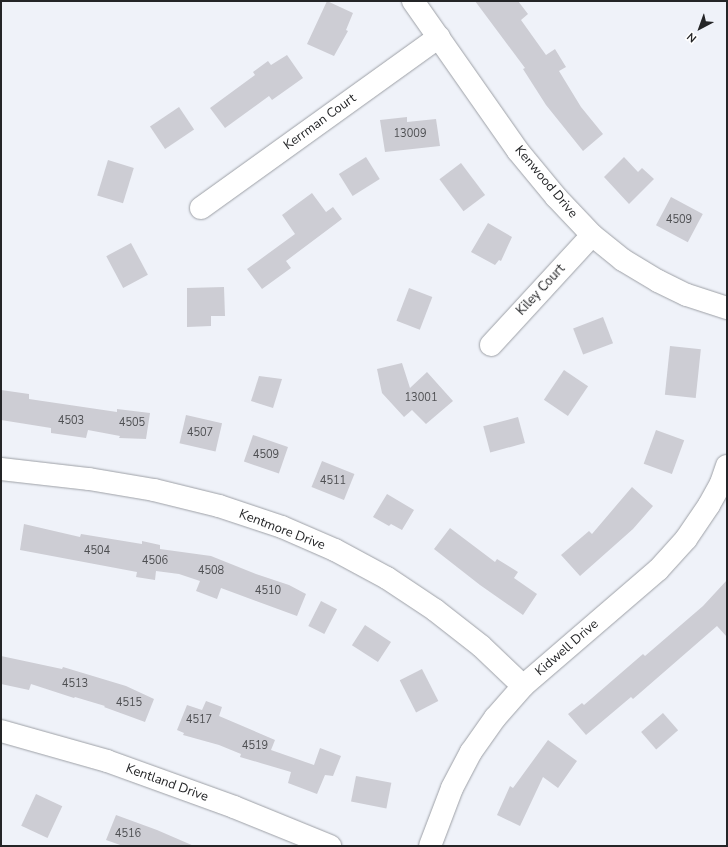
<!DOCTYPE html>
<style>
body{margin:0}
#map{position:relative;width:728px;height:847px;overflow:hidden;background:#eff2f9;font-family:"Nunito Sans",sans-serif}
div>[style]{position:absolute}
.building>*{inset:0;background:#cdcdd4;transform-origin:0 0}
.roads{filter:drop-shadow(0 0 1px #9da0a6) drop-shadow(0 0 1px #9da0a6)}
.minor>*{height:22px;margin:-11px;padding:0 11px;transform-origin:11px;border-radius:11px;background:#fff}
span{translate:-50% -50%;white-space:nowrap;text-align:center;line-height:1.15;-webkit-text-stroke:3.5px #fff;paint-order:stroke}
.number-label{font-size:11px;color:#4e4f52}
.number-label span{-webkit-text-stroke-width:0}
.street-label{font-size:13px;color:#242527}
.frame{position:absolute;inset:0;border:2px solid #242527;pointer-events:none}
.north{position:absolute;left:680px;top:8px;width:40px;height:40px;-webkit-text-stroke:3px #fff;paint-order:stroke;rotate:221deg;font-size:11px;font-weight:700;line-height:16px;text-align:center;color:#242527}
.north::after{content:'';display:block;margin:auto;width:14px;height:18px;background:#242527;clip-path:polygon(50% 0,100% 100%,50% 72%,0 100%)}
</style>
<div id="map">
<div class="building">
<div style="clip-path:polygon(327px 1px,353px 13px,346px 30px,348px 31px,334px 56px,307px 44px)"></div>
<div style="clip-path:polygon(475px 1px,518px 1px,528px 14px,521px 20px,546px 55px,555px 49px,566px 67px,559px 71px,581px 107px,603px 134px,583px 151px,546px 105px,523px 69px,525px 68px)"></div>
<div style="clip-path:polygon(287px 55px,303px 78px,272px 100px,269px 96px,225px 128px,210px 108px,255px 75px,253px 72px,268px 61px,271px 65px)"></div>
<div style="left:179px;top:107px;width:27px;height:35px;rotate:56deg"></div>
<div style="clip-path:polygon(407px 117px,407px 122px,436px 119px,440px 146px,385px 152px,380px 120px)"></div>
<div style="left:366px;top:157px;width:26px;height:32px;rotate:58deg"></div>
<div style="clip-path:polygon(624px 157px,638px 172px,642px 168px,654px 179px,629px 204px,604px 177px)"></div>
<div style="left:108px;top:160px;width:27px;height:37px;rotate:17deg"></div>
<div style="left:461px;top:163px;width:40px;height:27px;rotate:53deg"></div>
<div style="clip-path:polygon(312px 193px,326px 212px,333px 207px,342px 219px,286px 261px,291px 268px,262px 289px,247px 269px,295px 234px,282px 215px)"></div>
<div style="left:671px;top:197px;width:36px;height:32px;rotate:28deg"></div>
<div style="clip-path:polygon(488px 223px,512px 237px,501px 261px,499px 260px,495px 265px,471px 252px)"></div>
<div style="left:131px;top:243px;width:36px;height:28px;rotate:62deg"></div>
<div style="clip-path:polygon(224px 287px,225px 316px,211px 316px,211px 326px,187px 327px,187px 288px)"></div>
<div style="left:409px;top:288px;width:25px;height:35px;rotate:21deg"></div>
<div style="left:603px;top:317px;width:28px;height:32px;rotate:69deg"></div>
<div style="left:670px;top:346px;width:31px;height:49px;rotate:6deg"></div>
<div style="clip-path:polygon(402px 363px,410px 388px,427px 372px,453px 401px,426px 424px,412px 410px,404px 417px,382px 393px,377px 369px)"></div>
<div style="left:564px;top:370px;width:29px;height:36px;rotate:34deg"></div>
<div style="clip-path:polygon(259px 376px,282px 379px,273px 408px,251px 401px)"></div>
<div style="clip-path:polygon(1px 390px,29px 394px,29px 399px,117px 412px,117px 409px,150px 413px,146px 439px,119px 438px,120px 436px,88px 430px,86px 438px,51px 433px,51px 428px,1px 420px)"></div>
<div style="left:186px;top:415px;width:37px;height:29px;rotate:13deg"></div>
<div style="left:518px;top:417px;width:27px;height:36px;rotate:75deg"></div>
<div style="left:656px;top:430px;width:30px;height:36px;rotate:20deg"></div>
<div style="left:253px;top:435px;width:37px;height:28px;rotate:19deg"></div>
<div style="left:322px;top:461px;width:35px;height:28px;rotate:22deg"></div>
<div style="clip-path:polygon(632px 487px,653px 506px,633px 529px,580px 576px,561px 555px,589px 531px,592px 534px)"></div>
<div style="clip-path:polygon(387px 494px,414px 510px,402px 530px,391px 524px,389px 526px,373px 517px)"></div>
<div style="clip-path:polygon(24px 524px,80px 537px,81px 534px,142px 544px,142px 541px,160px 545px,160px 549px,211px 556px,256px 574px,289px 585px,306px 594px,297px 616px,221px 588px,217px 599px,196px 591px,200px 581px,179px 574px,156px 571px,155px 580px,136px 577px,137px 572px,20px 550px)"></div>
<div style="clip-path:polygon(450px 528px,495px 562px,497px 559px,518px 572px,514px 578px,537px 594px,523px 615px,480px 585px,434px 549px)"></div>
<div style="clip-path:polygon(727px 580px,727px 637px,717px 626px,633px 699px,631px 697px,586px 735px,568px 714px,582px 703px,584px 705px,643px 654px,645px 656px,703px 606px)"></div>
<div style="left:321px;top:601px;width:18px;height:28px;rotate:27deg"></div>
<div style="left:365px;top:625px;width:31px;height:24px;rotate:33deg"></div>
<div style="clip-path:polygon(1px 656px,62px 669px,63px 667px,126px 686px,154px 699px,145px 722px,104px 707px,105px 706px,75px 697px,74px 698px,31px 684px,29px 690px,1px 684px)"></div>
<div style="left:422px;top:669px;width:36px;height:25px;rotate:63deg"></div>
<div style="clip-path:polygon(206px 701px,222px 707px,219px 716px,275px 740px,271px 750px,314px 765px,320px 748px,341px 756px,333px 776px,325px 775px,317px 794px,288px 783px,291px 772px,240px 757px,241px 754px,219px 745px,183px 735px,184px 733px,177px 730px,187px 705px,202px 710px)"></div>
<div style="left:663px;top:713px;width:23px;height:29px;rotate:49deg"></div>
<div style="clip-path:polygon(548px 740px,577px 761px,558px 788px,543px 777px,520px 826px,497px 815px,510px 786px,513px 788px)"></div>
<div style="left:356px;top:776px;width:36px;height:26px;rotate:11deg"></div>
<div style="left:36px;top:794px;width:29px;height:35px;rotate:25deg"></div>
<div style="clip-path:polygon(116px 815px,157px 830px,194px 846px,123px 846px,106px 840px)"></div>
</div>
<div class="roads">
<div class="minor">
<div style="left:413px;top:1px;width:183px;rotate:55deg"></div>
<div style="left:518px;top:151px;width:60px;rotate:50.4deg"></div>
<div style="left:556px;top:197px;width:52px;rotate:46.5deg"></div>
<div style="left:592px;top:235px;width:40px;rotate:39deg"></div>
<div style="left:623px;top:260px;width:41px;rotate:31deg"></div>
<div style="left:658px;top:281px;width:32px;rotate:26deg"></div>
<div style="left:687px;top:295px;width:42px;rotate:18deg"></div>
<div style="left:201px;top:208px;width:293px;rotate:-35.7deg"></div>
<div style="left:491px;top:345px;width:149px;rotate:-47.4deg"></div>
<div style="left:1px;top:469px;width:89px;rotate:6.5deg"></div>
<div style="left:89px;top:479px;width:66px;rotate:9.6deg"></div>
<div style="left:154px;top:490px;width:67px;rotate:13.8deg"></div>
<div style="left:219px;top:506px;width:66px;rotate:18.4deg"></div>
<div style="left:282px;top:527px;width:58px;rotate:23.5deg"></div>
<div style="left:335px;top:550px;width:59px;rotate:28.3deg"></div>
<div style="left:387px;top:578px;width:58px;rotate:33.7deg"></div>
<div style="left:435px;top:610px;width:58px;rotate:38deg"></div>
<div style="left:481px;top:646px;width:58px;rotate:43.6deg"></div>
<div style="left:1px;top:731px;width:110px;rotate:15.8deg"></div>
<div style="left:107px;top:761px;width:135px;rotate:19.9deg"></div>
<div style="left:234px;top:807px;width:104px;rotate:22.1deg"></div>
<div style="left:430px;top:846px;width:62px;rotate:-69.2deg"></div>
<div style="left:452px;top:788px;width:41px;rotate:-62.2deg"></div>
<div style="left:471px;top:752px;width:42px;rotate:-54.8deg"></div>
<div style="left:495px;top:718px;width:43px;rotate:-48.8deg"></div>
<div style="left:523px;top:686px;width:178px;rotate:-40.7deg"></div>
<div style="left:658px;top:570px;width:42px;rotate:-47.9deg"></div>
<div style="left:686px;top:539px;width:41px;rotate:-55.9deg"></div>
<div style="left:709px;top:505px;width:25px;rotate:-61deg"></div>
<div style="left:721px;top:483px;width:18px;rotate:-71deg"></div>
</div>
</div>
<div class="number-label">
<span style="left:410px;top:134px">13009</span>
<span style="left:679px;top:220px">4509</span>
<span style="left:421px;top:398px">13001</span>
<span style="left:71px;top:421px">4503</span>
<span style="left:132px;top:423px">4505</span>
<span style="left:200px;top:433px">4507</span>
<span style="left:266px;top:455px">4509</span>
<span style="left:333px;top:481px">4511</span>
<span style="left:97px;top:551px">4504</span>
<span style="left:155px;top:561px">4506</span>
<span style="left:211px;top:571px">4508</span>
<span style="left:268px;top:591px">4510</span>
<span style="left:75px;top:684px">4513</span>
<span style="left:129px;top:703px">4515</span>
<span style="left:199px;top:720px">4517</span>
<span style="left:255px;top:746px">4519</span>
<span style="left:128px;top:834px">4516</span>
</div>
<div class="street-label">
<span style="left:320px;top:122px;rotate:-36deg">Kerrman Court</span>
<span style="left:546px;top:182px;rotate:50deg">Kenwood Drive</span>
<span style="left:541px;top:290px;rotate:-47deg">Kiley Court</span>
<span style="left:282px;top:530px;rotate:21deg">Kentmore Drive</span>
<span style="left:567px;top:648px;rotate:-41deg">Kidwell Drive</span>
<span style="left:167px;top:783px;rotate:20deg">Kentland Drive</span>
</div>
<div class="frame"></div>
<div class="north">N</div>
</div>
